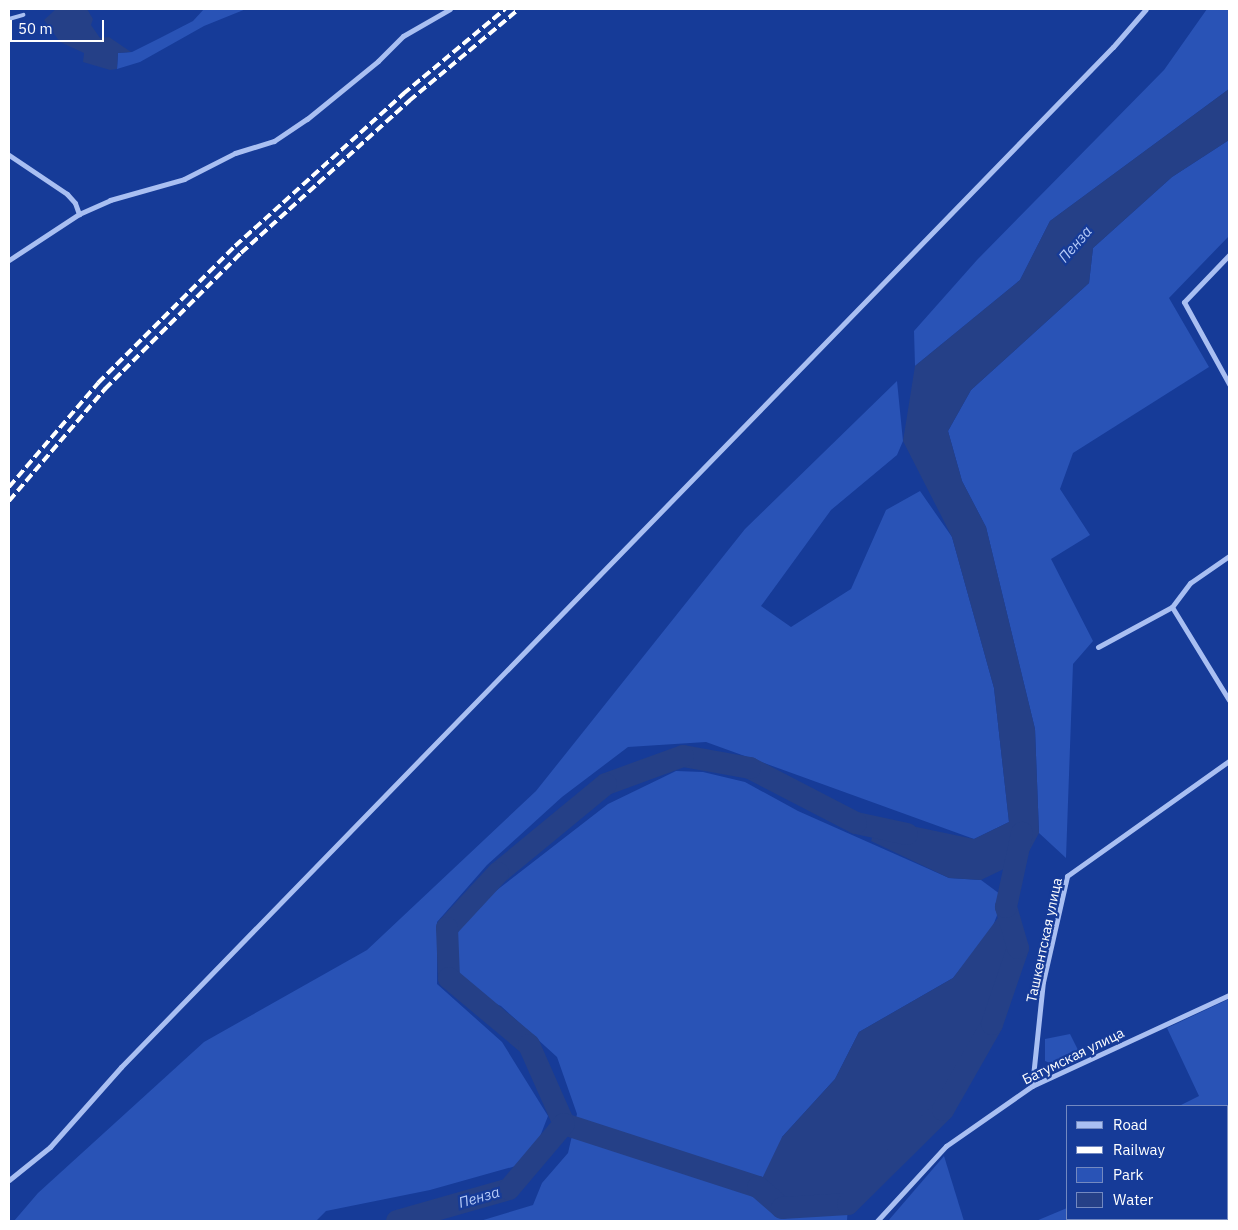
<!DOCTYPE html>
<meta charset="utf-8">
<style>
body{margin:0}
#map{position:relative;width:1238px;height:1230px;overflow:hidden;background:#163b98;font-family:"IBM Plex Sans",sans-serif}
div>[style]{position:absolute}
.green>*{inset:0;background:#2953b6}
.water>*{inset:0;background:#254087}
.river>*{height:22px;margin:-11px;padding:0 11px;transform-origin:11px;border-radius:11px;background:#254087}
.lane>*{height:4px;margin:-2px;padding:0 2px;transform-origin:2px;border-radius:2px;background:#a9bff2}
.street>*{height:5px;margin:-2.5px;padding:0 2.5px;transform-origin:2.5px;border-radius:2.5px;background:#a9bff2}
.rail>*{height:4px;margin-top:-2px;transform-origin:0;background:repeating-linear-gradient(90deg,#fff 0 9px,transparent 0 13px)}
span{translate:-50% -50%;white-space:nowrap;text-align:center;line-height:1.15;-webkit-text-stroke:4.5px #163b98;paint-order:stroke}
.street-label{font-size:14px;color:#fff}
.water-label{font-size:15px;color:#b5caf8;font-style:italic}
.frame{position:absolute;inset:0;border:10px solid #fff;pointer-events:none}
.legend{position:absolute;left:1066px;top:1105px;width:162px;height:115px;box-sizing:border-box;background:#163b98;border:1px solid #7389c1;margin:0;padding:6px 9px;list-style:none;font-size:15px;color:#fff}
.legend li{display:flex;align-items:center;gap:10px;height:25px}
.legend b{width:25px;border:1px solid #7389c1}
.scale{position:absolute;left:10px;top:20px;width:94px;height:22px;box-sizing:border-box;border:2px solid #fff;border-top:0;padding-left:6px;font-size:15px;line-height:18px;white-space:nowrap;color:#fff;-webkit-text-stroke:4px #163b98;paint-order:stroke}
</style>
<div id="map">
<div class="green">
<div style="clip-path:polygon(204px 9px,246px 9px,204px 26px,140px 62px,117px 69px,118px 53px,132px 52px,160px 38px,193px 21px)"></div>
<div style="clip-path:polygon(1207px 9px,1229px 9px,1229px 89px,1050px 221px,1020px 280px,915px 366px,914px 331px,977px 260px,1164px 70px)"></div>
<div style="clip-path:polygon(1229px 140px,1229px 236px,1169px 298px,1209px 367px,1073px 453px,1060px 489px,1090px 535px,1051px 559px,1093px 641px,1073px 664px,1066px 858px,1039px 833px,1035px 729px,986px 527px,962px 481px,948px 431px,971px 390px,1089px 283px,1093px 248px,1172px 177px)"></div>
<div style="clip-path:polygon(897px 381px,903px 441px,897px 455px,831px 510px,761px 606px,791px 627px,851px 589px,886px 510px,920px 491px,952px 537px,994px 688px,1009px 822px,974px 839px,706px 742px,628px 747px,562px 797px,487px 865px,437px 922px,437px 984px,502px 1042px,548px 1116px,530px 1162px,430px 1190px,326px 1211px,316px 1221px,14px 1221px,38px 1193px,204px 1042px,367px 950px,536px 791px,745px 529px)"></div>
<div style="clip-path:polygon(676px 771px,703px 772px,745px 782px,798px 811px,949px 878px,981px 880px,1004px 897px,991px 931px,953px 978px,859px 1032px,835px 1079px,782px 1137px,782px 1208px,848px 1204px,847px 1221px,480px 1221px,533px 1205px,542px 1183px,568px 1153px,577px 1114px,557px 1057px,501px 1006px,481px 998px,455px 973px,454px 946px,461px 922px,488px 897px,608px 804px)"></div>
<div style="clip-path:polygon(1229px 999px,1229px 1171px,1227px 1173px,1227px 1106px,1179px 1106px,1199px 1096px,1167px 1028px)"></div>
<div style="clip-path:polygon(1070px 1034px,1079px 1052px,1055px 1065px,1045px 1061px,1045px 1039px)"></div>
<div style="clip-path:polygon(944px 1156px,964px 1221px,888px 1221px)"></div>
<div style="clip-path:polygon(1067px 1208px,1067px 1219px,1176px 1219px,1036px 1221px)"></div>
</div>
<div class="water">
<div style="clip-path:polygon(56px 9px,87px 9px,93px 19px,91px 25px,100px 38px,109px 37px,131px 52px,118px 53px,117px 69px,110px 70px,83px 62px,84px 53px,60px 42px,44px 20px)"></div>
<div style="clip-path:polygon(1229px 89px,1229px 140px,1172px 177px,1093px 248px,1089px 283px,971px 390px,948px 431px,962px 481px,986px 527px,1035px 729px,1039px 833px,1025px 859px,981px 880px,949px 878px,871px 841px,878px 819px,974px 839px,1009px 822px,994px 688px,952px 537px,903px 441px,915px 366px,1020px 280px,1050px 221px)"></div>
<div style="clip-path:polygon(1006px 907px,1018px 948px,992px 1024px,943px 1110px,848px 1204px,782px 1208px,758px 1187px,782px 1137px,835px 1079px,859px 1032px,953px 978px)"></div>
</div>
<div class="river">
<div style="left:907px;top:834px;width:52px;rotate:-167.8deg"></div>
<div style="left:856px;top:823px;width:119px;rotate:-152.6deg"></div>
<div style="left:750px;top:768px;width:68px;rotate:-169.8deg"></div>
<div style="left:683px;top:756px;width:82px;rotate:160deg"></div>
<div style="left:606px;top:784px;width:140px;rotate:140.5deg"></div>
<div style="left:498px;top:873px;width:75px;rotate:132.8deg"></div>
<div style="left:447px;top:928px;width:50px;rotate:87.7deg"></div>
<div style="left:449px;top:978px;width:104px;rotate:39.9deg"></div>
<div style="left:529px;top:1045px;width:86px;rotate:66.1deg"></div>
<div style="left:564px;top:1124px;width:204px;rotate:18deg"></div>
<div style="left:758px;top:1187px;width:32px;rotate:41deg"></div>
<div style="left:782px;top:1208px;width:66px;rotate:-3.5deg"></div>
<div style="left:848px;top:1204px;width:134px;rotate:-44.7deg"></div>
<div style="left:943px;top:1110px;width:99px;rotate:-60.3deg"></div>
<div style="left:992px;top:1024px;width:80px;rotate:-71.1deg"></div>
<div style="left:1018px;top:948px;width:43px;rotate:-106.3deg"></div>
<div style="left:1006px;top:907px;width:76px;rotate:-77.8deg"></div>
<div style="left:397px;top:1221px;width:116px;rotate:-15.9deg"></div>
<div style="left:509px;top:1189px;width:85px;rotate:-49.8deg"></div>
</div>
<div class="lane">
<div style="left:9px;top:19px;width:15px;rotate:-16deg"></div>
</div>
<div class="street">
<div style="left:9px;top:155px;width:70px;rotate:33.9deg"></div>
<div style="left:67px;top:194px;width:12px;rotate:48deg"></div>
<div style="left:75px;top:203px;width:12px;rotate:70deg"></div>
<div style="left:1229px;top:255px;width:65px;rotate:133.8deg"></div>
<div style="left:1184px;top:302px;width:94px;rotate:61.2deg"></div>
<div style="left:9px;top:260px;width:84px;rotate:-33.3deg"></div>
<div style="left:79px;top:214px;width:34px;rotate:-24deg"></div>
<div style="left:110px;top:200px;width:77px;rotate:-15.8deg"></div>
<div style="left:184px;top:179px;width:57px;rotate:-27deg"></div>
<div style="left:235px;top:153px;width:41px;rotate:-17.1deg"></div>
<div style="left:274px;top:141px;width:40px;rotate:-34deg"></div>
<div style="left:307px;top:119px;width:92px;rotate:-39.2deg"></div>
<div style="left:378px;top:61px;width:35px;rotate:-45deg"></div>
<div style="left:403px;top:36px;width:54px;rotate:-29.9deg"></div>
<div style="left:1229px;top:556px;width:47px;rotate:145.3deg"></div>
<div style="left:1190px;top:583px;width:30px;rotate:127deg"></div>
<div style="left:1172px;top:607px;width:109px;rotate:58.5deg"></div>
<div style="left:1098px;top:647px;width:84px;rotate:-28.4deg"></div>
<div style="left:1032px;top:1086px;width:105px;rotate:-84deg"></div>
<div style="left:1043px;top:982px;width:109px;rotate:-77.2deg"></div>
<div style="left:1067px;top:876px;width:199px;rotate:-35.4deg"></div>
<div style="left:9px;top:1180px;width:53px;rotate:-38.8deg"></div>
<div style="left:50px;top:1147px;width:107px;rotate:-48.4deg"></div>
<div style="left:121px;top:1067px;width:1423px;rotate:-45.8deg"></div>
<div style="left:1113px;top:47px;width:50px;rotate:-49deg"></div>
<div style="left:1227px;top:1183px;width:4px;rotate:-56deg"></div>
<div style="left:877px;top:1221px;width:102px;rotate:-47.4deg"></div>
<div style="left:946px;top:1146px;width:105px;rotate:-34.9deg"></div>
<div style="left:1032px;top:1086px;width:217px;rotate:-24.8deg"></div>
<div style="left:1186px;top:1221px;width:4px;rotate:-34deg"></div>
</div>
<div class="rail">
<div style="left:9px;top:487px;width:137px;rotate:-49.4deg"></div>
<div style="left:98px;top:383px;width:194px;rotate:-45deg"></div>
<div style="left:235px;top:246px;width:227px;rotate:-42.1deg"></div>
<div style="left:403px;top:94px;width:133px;rotate:-39.8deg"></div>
<div style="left:9px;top:501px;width:148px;rotate:-49.4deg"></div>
<div style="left:105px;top:389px;width:192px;rotate:-45deg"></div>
<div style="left:241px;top:253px;width:227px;rotate:-42.1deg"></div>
<div style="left:409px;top:101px;width:143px;rotate:-39.9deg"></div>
</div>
<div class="street-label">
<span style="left:1044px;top:940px;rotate:-78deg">Ташкентская улица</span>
<span style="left:1073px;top:1056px;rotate:-26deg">Батумская улица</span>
</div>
<div class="water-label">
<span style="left:1075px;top:244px;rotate:-49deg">Пенза</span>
<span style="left:479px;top:1197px;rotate:-16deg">Пенза</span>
</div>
<div class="frame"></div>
<ul class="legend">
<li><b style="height:6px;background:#a9bff2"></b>Road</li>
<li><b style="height:6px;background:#fff"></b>Railway</li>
<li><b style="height:14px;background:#2953b6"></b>Park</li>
<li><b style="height:14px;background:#254087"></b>Water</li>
</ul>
<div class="scale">50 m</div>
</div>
